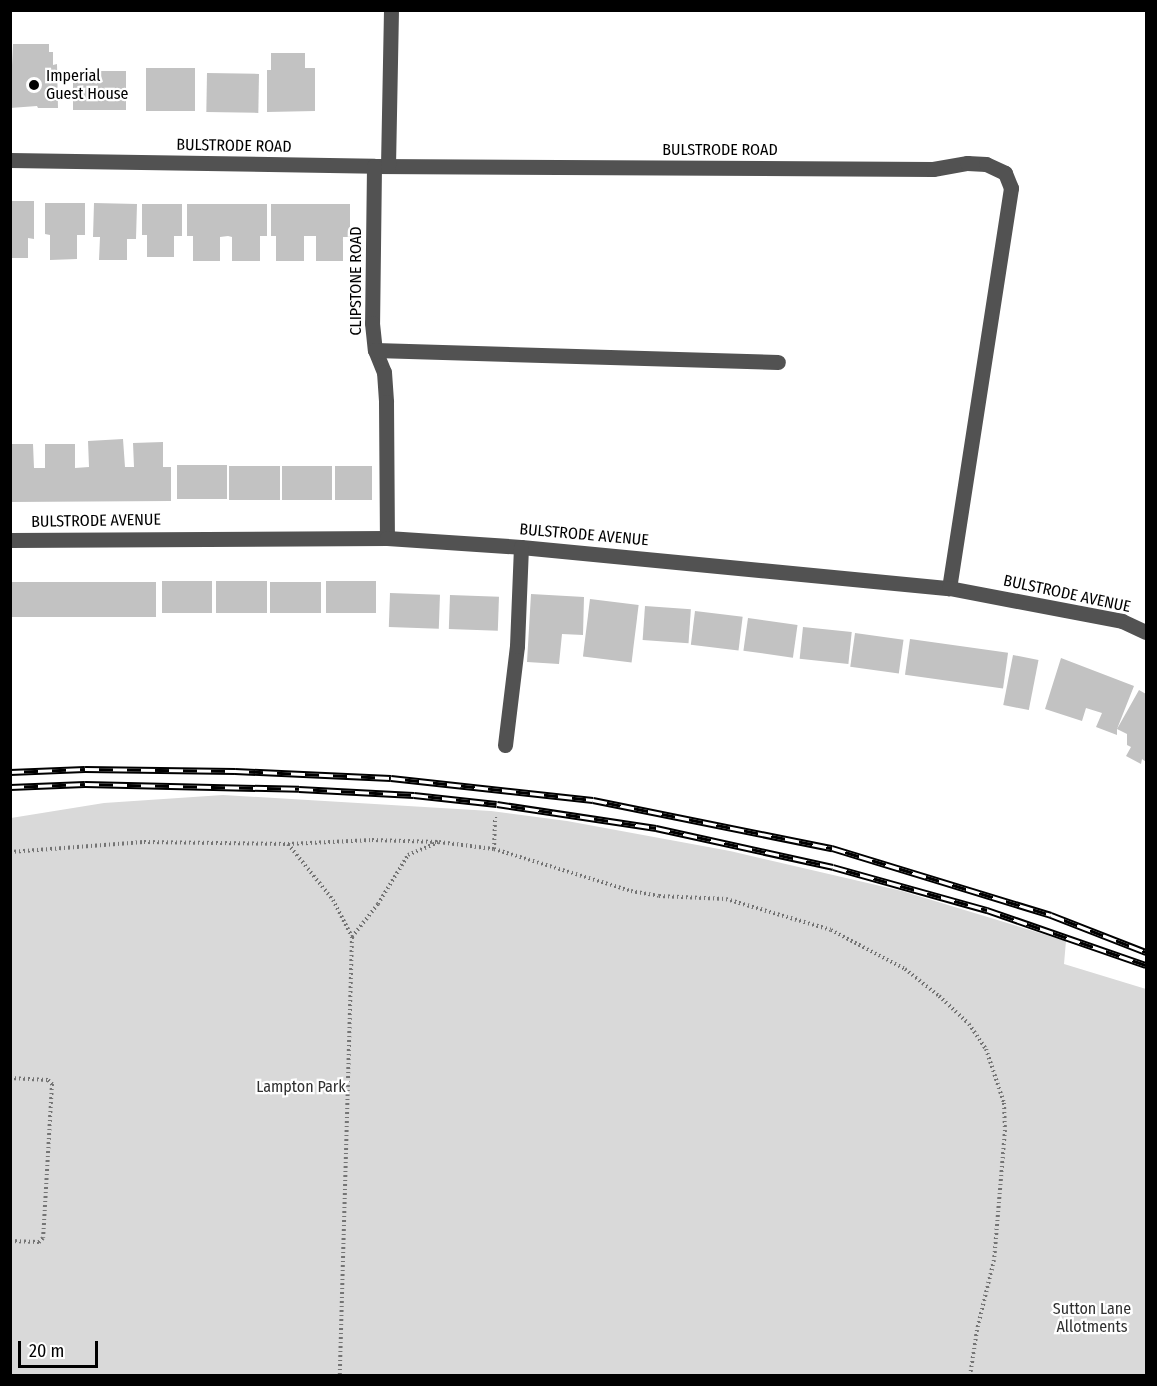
<!DOCTYPE html>
<style>
body{margin:0}
#map{position:relative;width:1157px;height:1386px;overflow:hidden;background:#fff;font-family:"Fira Sans Condensed",sans-serif}
div>[style]{position:absolute}
.green>*{inset:0;background:#d9d9d9}
.building>*{inset:0;background:#c2c2c2;transform-origin:0 0}
.path>*{height:4px;margin-top:-2px;transform-origin:0;background:repeating-linear-gradient(90deg,#747474 0 1.5px,transparent 0 4.5px)}
.minor>*{height:15px;margin:-7.5px;padding:0 7.5px;transform-origin:7.5px;border-radius:7.5px;background:#525252}
.rail>*{height:7px;margin-top:-3.5px;transform-origin:0;background:repeating-linear-gradient(90deg,#fff 0 14px,#000 0 28px);box-sizing:border-box;border-block:2px solid #000}
.dots>*{width:16px;height:16px;translate:-50% -50%;box-sizing:border-box;border:3px solid #fff;border-radius:50%}
span{translate:-50% -50%;white-space:nowrap;text-align:center;line-height:1.15;-webkit-text-stroke:4.5px #fff;paint-order:stroke}
.poi-label{font-size:16px;color:#000}
.left{translate:0 -50%;text-align:left}
.street-label{font-size:16px;color:#000}
.park-label{font-size:16px;color:#303030}
.frame{position:absolute;inset:0;border:12px solid #000;pointer-events:none}
.scale{position:absolute;left:18px;top:1341px;width:80px;height:27px;box-sizing:border-box;border:3px solid #000;border-top:0;padding-left:8px;font-size:18px;line-height:21px;white-space:nowrap;color:#000;-webkit-text-stroke:4px #fff;paint-order:stroke}
</style>
<div id="map">
<div class="green">
<div style="clip-path:polygon(223px 795px,491px 811px,567px 821px,730px 851px,902px 891px,1066px 941px,1064px 964px,1146px 989px,1146px 1375px,11px 1375px,11px 818px,104px 803px)"></div>
</div>
<div class="building">
<div style="clip-path:polygon(13px 44px,49px 44px,49px 52px,53px 52px,53px 65px,57px 64px,58px 108px,38px 108px,37px 106px,10px 108px)"></div>
<div style="clip-path:polygon(271px 53px,305px 53px,305px 68px,315px 68px,315px 111px,267px 112px,267px 70px,271px 70px)"></div>
<div style="left:146px;top:68px;width:49px;height:43px"></div>
<div style="left:73px;top:71px;width:53px;height:39px"></div>
<div style="left:207px;top:73px;width:52px;height:39px;rotate:1deg"></div>
<div style="clip-path:polygon(10px 201px,34px 201px,34px 239px,28px 238px,28px 258px,10px 258px)"></div>
<div style="clip-path:polygon(45px 203px,85px 203px,85px 235px,77px 235px,77px 259px,50px 260px,50px 235px,45px 234px)"></div>
<div style="clip-path:polygon(94px 203px,137px 204px,136px 239px,127px 239px,127px 260px,99px 260px,100px 237px,93px 237px)"></div>
<div style="clip-path:polygon(142px 204px,182px 204px,182px 236px,174px 236px,174px 257px,147px 257px,147px 235px,142px 235px)"></div>
<div style="clip-path:polygon(187px 204px,267px 204px,267px 236px,260px 236px,260px 261px,232px 261px,232px 237px,228px 236px,220px 237px,220px 261px,193px 261px,193px 236px,187px 236px)"></div>
<div style="clip-path:polygon(271px 204px,350px 204px,350px 237px,343px 237px,343px 261px,316px 261px,316px 236px,304px 236px,304px 261px,276px 261px,276px 236px,271px 236px)"></div>
<div style="clip-path:polygon(123px 439px,125px 467px,134px 467px,133px 443px,163px 442px,163px 467px,171px 467px,171px 501px,10px 502px,10px 444px,33px 444px,34px 468px,45px 468px,45px 444px,75px 444px,75px 468px,89px 467px,88px 441px)"></div>
<div style="left:177px;top:465px;width:50px;height:34px"></div>
<div style="left:229px;top:466px;width:51px;height:34px"></div>
<div style="left:282px;top:466px;width:50px;height:34px"></div>
<div style="left:335px;top:466px;width:37px;height:34px"></div>
<div style="left:162px;top:581px;width:50px;height:32px"></div>
<div style="left:216px;top:581px;width:51px;height:32px"></div>
<div style="left:326px;top:581px;width:50px;height:32px"></div>
<div style="left:10px;top:582px;width:146px;height:35px"></div>
<div style="left:270px;top:582px;width:51px;height:31px"></div>
<div style="left:390px;top:593px;width:50px;height:34px;rotate:2deg"></div>
<div style="clip-path:polygon(531px 594px,584px 597px,583px 635px,562px 634px,559px 664px,527px 662px)"></div>
<div style="left:450px;top:595px;width:49px;height:34px;rotate:2deg"></div>
<div style="left:590px;top:599px;width:49px;height:58px;rotate:7deg"></div>
<div style="left:645px;top:606px;width:46px;height:34px;rotate:4deg"></div>
<div style="left:695px;top:611px;width:48px;height:34px;rotate:7deg"></div>
<div style="left:748px;top:618px;width:50px;height:33px;rotate:8deg"></div>
<div style="left:803px;top:627px;width:49px;height:32px;rotate:6deg"></div>
<div style="left:855px;top:633px;width:49px;height:34px;rotate:8deg"></div>
<div style="left:910px;top:639px;width:99px;height:36px;rotate:8deg"></div>
<div style="left:1013px;top:655px;width:26px;height:51px;rotate:11deg"></div>
<div style="clip-path:polygon(1061px 658px,1134px 686px,1117px 729px,1139px 690px,1146px 694px,1146px 762px,1142px 759px,1141px 764px,1126px 756px,1131px 747px,1127px 745px,1127px 734px,1117px 729px,1117px 735px,1096px 727px,1102px 713px,1086px 708px,1082px 721px,1045px 709px)"></div>
</div>
<div class="path">
<div style="left:288px;top:844px;width:84px;rotate:-2.7deg"></div>
<div style="left:372px;top:840px;width:67px;rotate:1.7deg"></div>
<div style="left:439px;top:842px;width:55px;rotate:7.3deg"></div>
<div style="left:494px;top:849px;width:143px;rotate:17deg"></div>
<div style="left:631px;top:891px;width:28px;rotate:10deg"></div>
<div style="left:659px;top:896px;width:67px;rotate:2.6deg"></div>
<div style="left:726px;top:899px;width:109px;rotate:16.4deg"></div>
<div style="left:831px;top:930px;width:84px;rotate:27.8deg"></div>
<div style="left:905px;top:969px;width:43px;rotate:38.5deg"></div>
<div style="left:939px;top:996px;width:41px;rotate:43deg"></div>
<div style="left:969px;top:1024px;width:30px;rotate:56deg"></div>
<div style="left:986px;top:1049px;width:57px;rotate:71.6deg"></div>
<div style="left:1004px;top:1103px;width:27px;rotate:88deg"></div>
<div style="left:1005px;top:1130px;width:130px;rotate:94.8deg"></div>
<div style="left:994px;top:1260px;width:72px;rotate:103.7deg"></div>
<div style="left:977px;top:1330px;width:47px;rotate:98.7deg"></div>
<div style="left:494px;top:849px;width:32px;rotate:-88deg"></div>
<div style="left:10px;top:852px;width:134px;rotate:-4.3deg"></div>
<div style="left:144px;top:842px;width:144px;rotate:0.8deg"></div>
<div style="left:288px;top:844px;width:72px;rotate:51.2deg"></div>
<div style="left:333px;top:900px;width:42px;rotate:62.8deg"></div>
<div style="left:352px;top:937px;width:439px;rotate:91.6deg"></div>
<div style="left:352px;top:937px;width:42px;rotate:-51.8deg"></div>
<div style="left:378px;top:904px;width:57px;rotate:-58.5deg"></div>
<div style="left:408px;top:855px;width:33px;rotate:-23deg"></div>
<div style="left:10px;top:1078px;width:38px;rotate:3deg"></div>
<div style="left:48px;top:1080px;width:6px;rotate:45deg"></div>
<div style="left:52px;top:1084px;width:154px;rotate:93.3deg"></div>
<div style="left:43px;top:1238px;width:6px;rotate:135deg"></div>
<div style="left:39px;top:1242px;width:29px;rotate:-178deg"></div>
</div>
<div class="minor">
<div style="left:10px;top:160px;width:364px;rotate:0.9deg"></div>
<div style="left:374px;top:166px;width:559px;rotate:0.31deg"></div>
<div style="left:933px;top:169px;width:35px;rotate:-10deg"></div>
<div style="left:967px;top:163px;width:19px;rotate:3deg"></div>
<div style="left:986px;top:164px;width:21px;rotate:25deg"></div>
<div style="left:1005px;top:173px;width:16px;rotate:68deg"></div>
<div style="left:1011px;top:188px;width:405px;rotate:98.8deg"></div>
<div style="left:374px;top:166px;width:157px;rotate:90.7deg"></div>
<div style="left:372px;top:323px;width:27px;rotate:84deg"></div>
<div style="left:375px;top:350px;width:24px;rotate:68deg"></div>
<div style="left:384px;top:372px;width:30px;rotate:86deg"></div>
<div style="left:386px;top:402px;width:136px;rotate:89.6deg"></div>
<div style="left:388px;top:166px;width:156px;rotate:-88.9deg"></div>
<div style="left:375px;top:350px;width:403px;rotate:1.7deg"></div>
<div style="left:10px;top:540px;width:377px;rotate:-0.3deg"></div>
<div style="left:387px;top:538px;width:134px;rotate:3.8deg"></div>
<div style="left:521px;top:547px;width:430px;rotate:5.5deg"></div>
<div style="left:949px;top:588px;width:176px;rotate:10.8deg"></div>
<div style="left:1122px;top:621px;width:26px;rotate:25deg"></div>
<div style="left:505px;top:745px;width:100px;rotate:-83.1deg"></div>
<div style="left:517px;top:646px;width:99px;rotate:-87.7deg"></div>
</div>
<div class="rail">
<div style="left:10px;top:772px;width:75px;rotate:-2.3deg"></div>
<div style="left:85px;top:769px;width:150px;rotate:0.8deg"></div>
<div style="left:235px;top:771px;width:156px;rotate:2.6deg"></div>
<div style="left:391px;top:778px;width:203px;rotate:6.2deg"></div>
<div style="left:593px;top:800px;width:244px;rotate:11.4deg"></div>
<div style="left:832px;top:848px;width:229px;rotate:17deg"></div>
<div style="left:1051px;top:915px;width:102px;rotate:21.3deg"></div>
<div style="left:10px;top:787px;width:75px;rotate:-2.3deg"></div>
<div style="left:85px;top:784px;width:214px;rotate:1.3deg"></div>
<div style="left:299px;top:789px;width:115px;rotate:3deg"></div>
<div style="left:414px;top:795px;width:83px;rotate:6.2deg"></div>
<div style="left:497px;top:804px;width:161px;rotate:8.6deg"></div>
<div style="left:656px;top:828px;width:181px;rotate:12.4deg"></div>
<div style="left:833px;top:867px;width:160px;rotate:15.6deg"></div>
<div style="left:987px;top:910px;width:168px;rotate:19.1deg"></div>
</div>
<div class="dots">
<div style="left:34px;top:85px;background:#000"></div>
</div>
<div class="poi-label">
<span class="left" style="left:46px;top:85px">Imperial<br>Guest House</span>
</div>
<div class="street-label">
<span style="left:234px;top:146px;rotate:1deg">BULSTRODE ROAD</span>
<span style="left:720px;top:150px">BULSTRODE ROAD</span>
<span style="left:356px;top:281px;rotate:-90deg">CLIPSTONE ROAD</span>
<span style="left:96px;top:521px;rotate:-1deg">BULSTRODE AVENUE</span>
<span style="left:584px;top:535px;rotate:5deg">BULSTRODE AVENUE</span>
<span style="left:1067px;top:594px;rotate:12deg">BULSTRODE AVENUE</span>
</div>
<div class="park-label">
<span style="left:301px;top:1087px">Lampton Park</span>
<span style="left:1092px;top:1318px">Sutton Lane<br>Allotments</span>
</div>
<div class="frame"></div>
<div class="scale">20 m</div>
</div>
